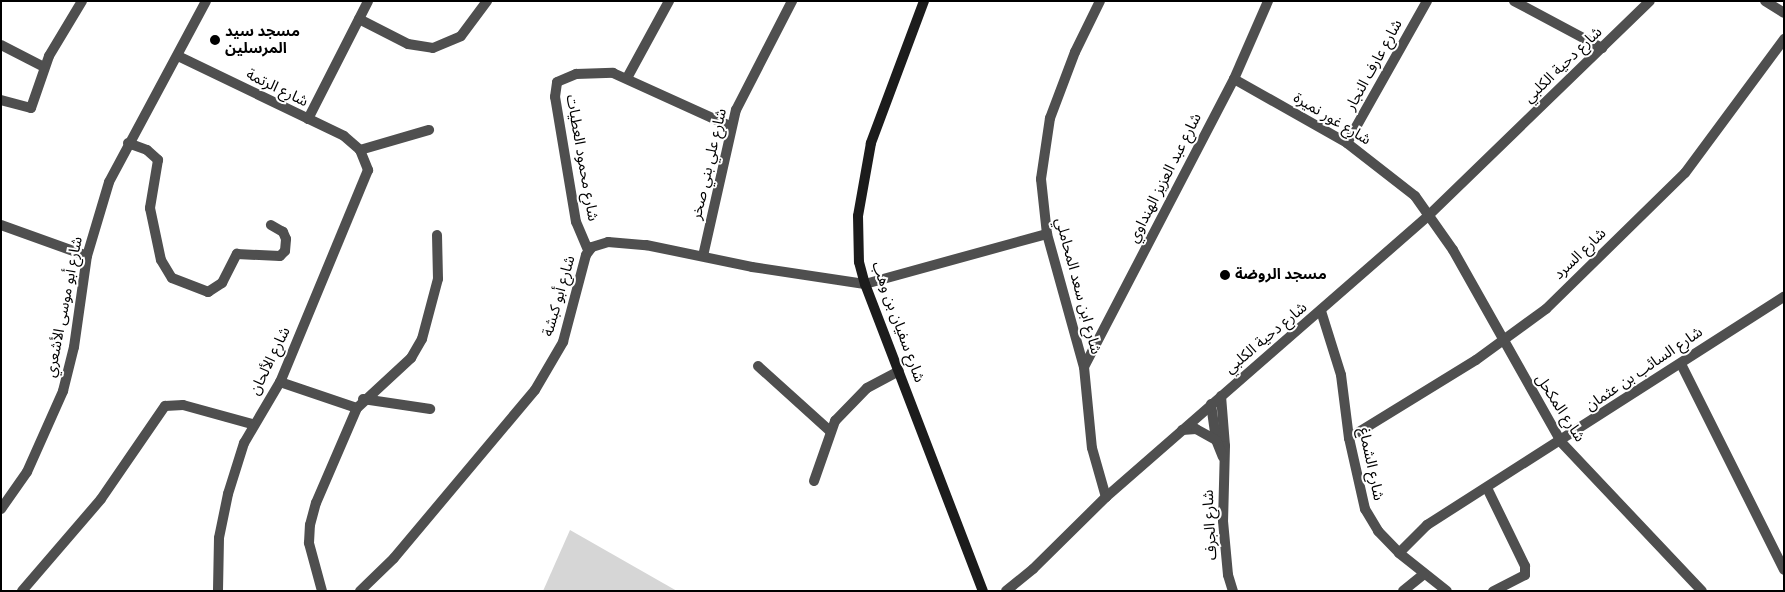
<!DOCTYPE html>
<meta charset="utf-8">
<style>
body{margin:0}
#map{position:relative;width:1785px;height:592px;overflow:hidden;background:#fff;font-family:"DM Sans","Noto Sans Arabic",sans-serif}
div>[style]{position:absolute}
.green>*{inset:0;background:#d6d6d6}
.street>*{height:10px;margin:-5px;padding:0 5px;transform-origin:5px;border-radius:5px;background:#4f4f4f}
.secondary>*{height:10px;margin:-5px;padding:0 5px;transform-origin:5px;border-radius:5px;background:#1c1c1c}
.dots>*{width:14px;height:14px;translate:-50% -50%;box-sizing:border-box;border:2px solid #fff;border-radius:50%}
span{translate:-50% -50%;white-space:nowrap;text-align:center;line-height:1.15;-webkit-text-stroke:4px #fff;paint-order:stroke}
.poi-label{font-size:15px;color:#000;font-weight:700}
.left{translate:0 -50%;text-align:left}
.street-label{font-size:15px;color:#000}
.frame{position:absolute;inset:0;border:2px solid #000;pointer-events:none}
</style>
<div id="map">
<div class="green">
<div style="clip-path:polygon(570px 530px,677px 591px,543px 591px)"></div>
</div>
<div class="street">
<div style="left:1100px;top:1px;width:57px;rotate:116.1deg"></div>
<div style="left:1075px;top:52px;width:71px;rotate:110.7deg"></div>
<div style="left:1050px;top:118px;width:62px;rotate:98.4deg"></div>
<div style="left:1041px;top:179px;width:55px;rotate:83.8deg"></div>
<div style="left:1047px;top:234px;width:138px;rotate:74.5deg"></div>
<div style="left:1084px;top:367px;width:81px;rotate:84.4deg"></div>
<div style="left:1092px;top:448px;width:51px;rotate:74.1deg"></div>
<div style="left:1514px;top:1px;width:100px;rotate:28.1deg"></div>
<div style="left:1765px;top:1px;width:22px;rotate:32deg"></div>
<div style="left:359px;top:19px;width:55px;rotate:27deg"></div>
<div style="left:408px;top:44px;width:25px;rotate:9deg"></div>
<div style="left:433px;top:48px;width:30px;rotate:-23deg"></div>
<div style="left:461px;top:36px;width:44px;rotate:-53.4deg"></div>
<div style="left:1px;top:45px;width:48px;rotate:27.1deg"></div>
<div style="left:178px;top:56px;width:184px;rotate:25.7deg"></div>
<div style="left:344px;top:136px;width:21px;rotate:41deg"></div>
<div style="left:360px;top:150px;width:22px;rotate:68deg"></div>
<div style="left:368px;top:170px;width:230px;rotate:112.5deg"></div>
<div style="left:280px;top:382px;width:71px;rotate:120.5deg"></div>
<div style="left:244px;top:443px;width:53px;rotate:107.4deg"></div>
<div style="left:228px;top:494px;width:45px;rotate:101.6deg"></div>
<div style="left:219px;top:538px;width:53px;rotate:91.1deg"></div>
<div style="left:627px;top:78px;width:88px;rotate:-61.4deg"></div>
<div style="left:1234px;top:79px;width:130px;rotate:29.5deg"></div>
<div style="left:1347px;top:143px;width:86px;rotate:37.9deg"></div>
<div style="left:1415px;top:196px;width:66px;rotate:54.9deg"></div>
<div style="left:1453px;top:250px;width:220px;rotate:60.6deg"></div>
<div style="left:1561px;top:442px;width:205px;rotate:46.6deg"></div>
<div style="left:1px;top:100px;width:31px;rotate:15deg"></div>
<div style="left:31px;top:108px;width:55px;rotate:-70.9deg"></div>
<div style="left:49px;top:56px;width:64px;rotate:-59deg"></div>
<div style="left:308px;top:119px;width:132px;rotate:-63deg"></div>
<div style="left:128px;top:143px;width:20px;rotate:20deg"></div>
<div style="left:147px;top:150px;width:15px;rotate:42deg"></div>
<div style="left:158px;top:160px;width:49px;rotate:99.5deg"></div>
<div style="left:150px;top:208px;width:53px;rotate:78.1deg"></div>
<div style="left:161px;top:260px;width:21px;rotate:59deg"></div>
<div style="left:172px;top:278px;width:39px;rotate:21deg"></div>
<div style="left:208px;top:292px;width:17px;rotate:-33deg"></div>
<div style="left:222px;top:283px;width:33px;rotate:-63deg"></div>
<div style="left:237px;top:254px;width:43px;rotate:2.7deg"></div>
<div style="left:280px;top:256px;width:7px;rotate:-45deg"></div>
<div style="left:285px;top:251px;width:12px;rotate:-85deg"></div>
<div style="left:286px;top:239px;width:8px;rotate:-113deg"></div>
<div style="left:283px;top:232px;width:14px;rotate:-150deg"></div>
<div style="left:1347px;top:143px;width:163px;rotate:-60.6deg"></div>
<div style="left:360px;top:150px;width:72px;rotate:-16.2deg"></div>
<div style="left:1px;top:225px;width:91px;rotate:19.8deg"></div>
<div style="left:588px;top:250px;width:30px;rotate:-113deg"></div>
<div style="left:576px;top:222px;width:127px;rotate:-99.5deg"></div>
<div style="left:555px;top:97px;width:15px;rotate:-82deg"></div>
<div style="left:557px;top:82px;width:21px;rotate:-23deg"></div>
<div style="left:576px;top:74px;width:37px;rotate:-2deg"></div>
<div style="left:613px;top:73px;width:128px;rotate:24.4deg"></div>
<div style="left:703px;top:256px;width:150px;rotate:-77.3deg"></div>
<div style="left:736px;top:110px;width:123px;rotate:-62.8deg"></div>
<div style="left:1321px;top:311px;width:67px;rotate:72.6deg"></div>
<div style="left:1341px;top:375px;width:64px;rotate:82.8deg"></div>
<div style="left:1349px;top:438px;width:73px;rotate:77.3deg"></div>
<div style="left:1365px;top:509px;width:26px;rotate:59deg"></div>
<div style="left:1378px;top:531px;width:30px;rotate:46deg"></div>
<div style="left:1399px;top:553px;width:61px;rotate:38.4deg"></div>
<div style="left:1681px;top:364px;width:230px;rotate:63.4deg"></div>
<div style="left:758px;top:366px;width:97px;rotate:42.1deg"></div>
<div style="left:1084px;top:367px;width:325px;rotate:-62.5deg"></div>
<div style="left:1234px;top:79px;width:85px;rotate:-66.4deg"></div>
<div style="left:280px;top:382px;width:81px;rotate:18.7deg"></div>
<div style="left:1221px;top:396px;width:50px;rotate:85.4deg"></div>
<div style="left:1225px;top:446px;width:75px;rotate:91.5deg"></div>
<div style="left:1223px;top:521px;width:54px;rotate:84.7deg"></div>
<div style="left:1228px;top:575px;width:17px;rotate:73deg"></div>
<div style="left:363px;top:399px;width:68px;rotate:8.5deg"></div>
<div style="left:1211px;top:404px;width:36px;rotate:82deg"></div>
<div style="left:1216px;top:440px;width:18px;rotate:68deg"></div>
<div style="left:1182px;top:430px;width:14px;rotate:-4deg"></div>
<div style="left:1196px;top:429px;width:23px;rotate:29deg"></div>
<div style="left:1349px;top:438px;width:149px;rotate:-31.6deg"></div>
<div style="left:1476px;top:360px;width:87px;rotate:-36.1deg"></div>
<div style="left:1546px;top:309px;width:194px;rotate:-44.4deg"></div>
<div style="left:1685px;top:173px;width:167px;rotate:-53.5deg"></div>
<div style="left:814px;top:481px;width:64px;rotate:-70.7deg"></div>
<div style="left:835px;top:421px;width:46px;rotate:-45.9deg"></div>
<div style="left:867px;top:388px;width:36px;rotate:-28deg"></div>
<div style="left:1487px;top:488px;width:87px;rotate:64deg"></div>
<div style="left:1525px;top:566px;width:9px;rotate:90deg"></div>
<div style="left:1525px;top:575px;width:36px;rotate:153deg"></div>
<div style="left:1px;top:509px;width:45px;rotate:-54.9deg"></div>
<div style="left:27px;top:472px;width:89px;rotate:-66deg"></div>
<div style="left:63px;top:391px;width:45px;rotate:-76deg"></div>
<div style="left:74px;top:347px;width:92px;rotate:-81.9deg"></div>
<div style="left:87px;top:256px;width:77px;rotate:-73.4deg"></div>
<div style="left:109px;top:182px;width:205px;rotate:-61.8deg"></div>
<div style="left:1399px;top:553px;width:40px;rotate:-45deg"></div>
<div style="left:1427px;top:525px;width:424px;rotate:-32.6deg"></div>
<div style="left:22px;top:591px;width:121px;rotate:-49.3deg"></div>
<div style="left:101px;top:499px;width:113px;rotate:-55.5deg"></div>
<div style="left:165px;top:406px;width:18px;rotate:-3deg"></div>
<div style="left:183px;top:405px;width:72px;rotate:15.4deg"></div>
<div style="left:322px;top:591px;width:50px;rotate:-105.2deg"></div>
<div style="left:309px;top:543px;width:18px;rotate:-87deg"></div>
<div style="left:310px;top:525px;width:23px;rotate:-75deg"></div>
<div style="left:316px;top:503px;width:103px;rotate:-66.7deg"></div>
<div style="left:357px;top:408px;width:74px;rotate:-42.8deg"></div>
<div style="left:411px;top:358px;width:22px;rotate:-60deg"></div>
<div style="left:422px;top:339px;width:62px;rotate:-75.1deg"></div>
<div style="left:438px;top:279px;width:44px;rotate:-91.3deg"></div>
<div style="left:360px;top:591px;width:47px;rotate:-44.1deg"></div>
<div style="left:394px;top:558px;width:219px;rotate:-50deg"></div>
<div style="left:535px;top:390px;width:56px;rotate:-59.7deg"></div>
<div style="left:563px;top:342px;width:90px;rotate:-75.2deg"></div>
<div style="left:586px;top:255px;width:10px;rotate:-53deg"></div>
<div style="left:592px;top:247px;width:17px;rotate:-17deg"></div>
<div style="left:608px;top:242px;width:38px;rotate:5deg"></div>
<div style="left:646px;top:245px;width:108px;rotate:11.7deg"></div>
<div style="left:752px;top:267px;width:114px;rotate:8.6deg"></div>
<div style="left:865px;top:284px;width:189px;rotate:-15.4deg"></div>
<div style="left:1006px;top:591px;width:35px;rotate:-39deg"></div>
<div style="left:1033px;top:569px;width:103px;rotate:-44.6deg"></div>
<div style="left:1106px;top:497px;width:430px;rotate:-41.1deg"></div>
<div style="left:1430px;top:214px;width:306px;rotate:-44.1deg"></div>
<div style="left:1403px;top:591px;width:27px;rotate:-39deg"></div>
</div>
<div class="secondary">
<div style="left:924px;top:1px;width:152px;rotate:110.5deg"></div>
<div style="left:871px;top:143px;width:74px;rotate:100.1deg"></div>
<div style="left:858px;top:216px;width:46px;rotate:88.8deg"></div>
<div style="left:859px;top:262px;width:23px;rotate:75deg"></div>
<div style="left:865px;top:284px;width:329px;rotate:69deg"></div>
</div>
<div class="dots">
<div style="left:215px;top:40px;background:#000"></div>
<div style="left:1225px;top:275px;background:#000"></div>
</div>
<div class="poi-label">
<span class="left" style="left:225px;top:40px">مسجد سيد<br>المرسلين</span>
<span class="left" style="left:1235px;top:275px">مسجد الروضة</span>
</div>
<div class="street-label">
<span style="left:1374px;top:65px;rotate:-61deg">شارع عارف النجار</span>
<span style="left:1563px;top:65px;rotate:-44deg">شارع دحية الكلبي</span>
<span style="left:277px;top:88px;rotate:26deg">شارع الرتمة</span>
<span style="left:1332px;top:119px;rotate:31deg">شارع غور نميرة</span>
<span style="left:582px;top:158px;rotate:80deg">شارع محمود العطيات</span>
<span style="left:709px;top:164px;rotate:-77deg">شارع علي بني صخر</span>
<span style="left:1165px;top:178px;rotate:-63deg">شارع عبد العزيز الهنداوي</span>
<span style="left:1580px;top:254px;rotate:-44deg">شارع السرد</span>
<span style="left:1078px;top:286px;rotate:75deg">شارع ابن سعد المحاملي</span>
<span style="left:559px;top:296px;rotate:-74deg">شارع أبو كبشة</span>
<span style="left:64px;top:307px;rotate:-79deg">شارع أبو موسى الأشعري</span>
<span style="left:898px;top:322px;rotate:70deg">شارع سفيان بن وهب</span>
<span style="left:1266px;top:338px;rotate:-40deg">شارع دحية الكلبي</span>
<span style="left:270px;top:361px;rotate:-64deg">شارع الألحان</span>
<span style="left:1644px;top:369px;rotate:-34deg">شارع السائب بن عثمان</span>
<span style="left:1560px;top:408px;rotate:57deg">شارع المكحل</span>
<span style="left:1371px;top:464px;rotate:78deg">شارع الشماغ</span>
<span style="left:1210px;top:525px;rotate:-93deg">شارع الجرف</span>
</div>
<div class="frame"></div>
</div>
